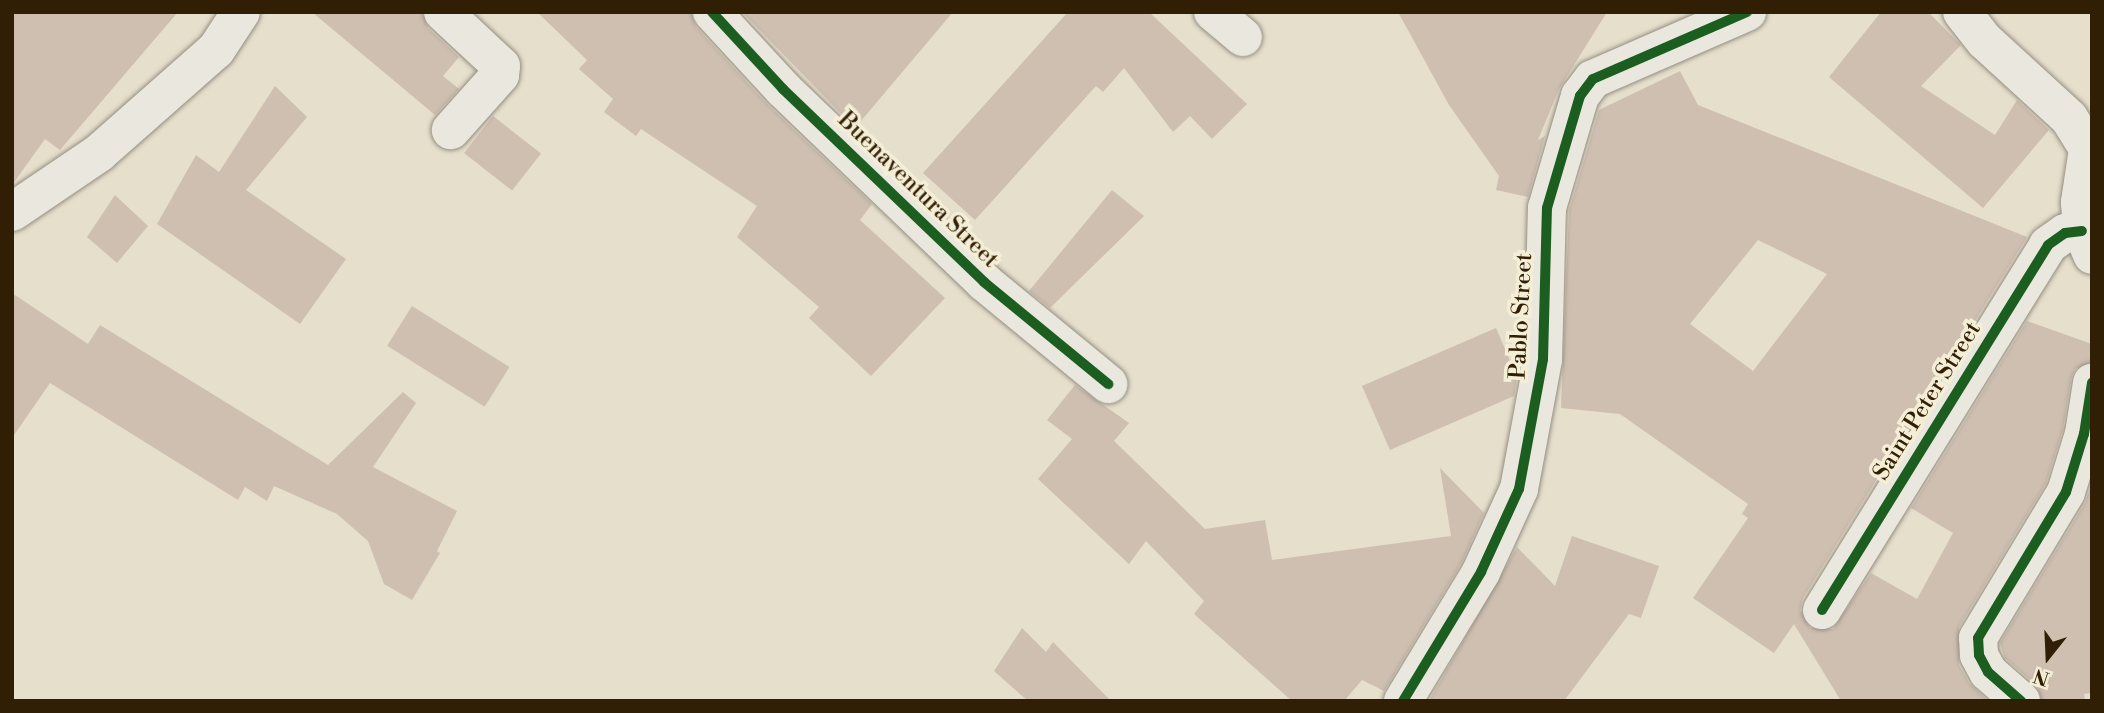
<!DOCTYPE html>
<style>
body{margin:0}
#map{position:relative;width:2104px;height:713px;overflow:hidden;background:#e6dfcc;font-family:"Libre Bodoni",serif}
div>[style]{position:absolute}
.building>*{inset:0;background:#cebfb1;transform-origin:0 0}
.roads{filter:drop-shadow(0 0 2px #958e81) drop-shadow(0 0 2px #958e81)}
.minor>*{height:38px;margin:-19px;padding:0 19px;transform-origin:19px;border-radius:19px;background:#eae8de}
.cycleway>*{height:10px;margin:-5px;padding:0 5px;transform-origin:5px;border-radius:5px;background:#1b5e20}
span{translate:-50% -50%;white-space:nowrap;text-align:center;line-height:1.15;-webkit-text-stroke:7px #f5eed7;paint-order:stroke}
.street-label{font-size:23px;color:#311f05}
.frame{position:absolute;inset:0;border:14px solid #311f05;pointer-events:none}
.north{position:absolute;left:2013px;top:622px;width:70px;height:70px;-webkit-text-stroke:5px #f5eed7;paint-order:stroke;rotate:198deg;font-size:19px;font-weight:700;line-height:28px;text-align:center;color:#311f05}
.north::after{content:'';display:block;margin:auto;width:24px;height:32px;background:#311f05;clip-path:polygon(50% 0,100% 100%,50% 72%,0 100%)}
</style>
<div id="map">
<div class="building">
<div style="clip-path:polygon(12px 12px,178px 12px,60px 150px,45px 139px,12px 185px)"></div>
<div style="clip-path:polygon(312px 12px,422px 12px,428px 28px,459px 57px,443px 76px,459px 89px,435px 115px)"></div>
<div style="clip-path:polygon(537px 12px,691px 12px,696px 27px,767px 104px,872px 204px,860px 220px,945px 298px,871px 376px,809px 318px,819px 307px,737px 237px,757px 206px,641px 129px,636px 136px,604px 112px,613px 99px,579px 69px,587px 60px)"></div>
<div style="clip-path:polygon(742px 12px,953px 12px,855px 128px)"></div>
<div style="clip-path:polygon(1068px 12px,1149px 12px,1247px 104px,1212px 139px,1190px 116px,1173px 132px,1124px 68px,1103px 92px,1096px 86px,975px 220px,923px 173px)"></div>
<div style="clip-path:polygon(1398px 12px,1607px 12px,1559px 89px,1538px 140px,1545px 136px,1528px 197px,1496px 190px,1499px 176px,1449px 105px)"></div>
<div style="clip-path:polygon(1881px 12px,1928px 12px,1961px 45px,1921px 86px,1995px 135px,2017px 100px,2049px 130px,1983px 208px,1829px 77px)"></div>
<div style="clip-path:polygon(evenodd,1680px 71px,1698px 105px,2027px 237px,1803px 598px,1800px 610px,1810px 628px,1833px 629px,1871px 573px,1917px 599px,1953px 533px,1911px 508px,2027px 321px,2092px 344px,2092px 362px,2075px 369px,2071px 379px,2063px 429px,2046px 483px,1959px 627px,1959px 665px,1969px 683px,1988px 701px,1841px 701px,1794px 624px,1774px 653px,1693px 598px,1748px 518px,1742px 514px,1748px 504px,1620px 414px,1561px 408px,1569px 211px,1599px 110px,1680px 71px,1758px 240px,1827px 274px,1753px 371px,1690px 324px,1758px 240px)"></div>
<div style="clip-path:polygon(275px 86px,307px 117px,246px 190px,346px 259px,300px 324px,157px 224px,196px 155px,219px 172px)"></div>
<div style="left:493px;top:116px;width:61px;height:47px;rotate:38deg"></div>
<div style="clip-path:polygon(1112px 190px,1144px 216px,1050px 308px,1029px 291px)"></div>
<div style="clip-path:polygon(115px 195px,148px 226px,117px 263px,87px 237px)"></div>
<div style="clip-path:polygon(12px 293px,88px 344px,100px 325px,328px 465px,403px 392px,416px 403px,373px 467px,457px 511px,437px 551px,440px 553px,412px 600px,384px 584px,368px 541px,337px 514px,274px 486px,267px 501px,245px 487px,238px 500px,50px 383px,12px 438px)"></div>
<div style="left:412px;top:306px;width:115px;height:47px;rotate:32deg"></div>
<div style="clip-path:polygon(1496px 328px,1517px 377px,1514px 396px,1390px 450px,1362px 386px)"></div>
<div style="clip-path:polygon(1075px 385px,1129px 423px,1114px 441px,1205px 529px,1265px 520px,1272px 560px,1451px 536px,1440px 468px,1484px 513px,1462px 562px,1384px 691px,1362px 680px,1344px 701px,1292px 701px,1194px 614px,1204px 601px,1146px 541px,1129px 564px,1038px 479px,1072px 439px,1047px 420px)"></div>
<div style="clip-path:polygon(2092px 483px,2092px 693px,2084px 694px,2085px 701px,2042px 701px,2036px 685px,2005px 658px,2000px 643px,2085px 503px)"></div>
<div style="clip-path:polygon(1572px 536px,1659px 566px,1641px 618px,1629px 614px,1564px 701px,1429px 701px,1517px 547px,1555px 586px)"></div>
<div style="clip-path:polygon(1022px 628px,1046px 652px,1053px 642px,1111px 701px,1028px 701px,994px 671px)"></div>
</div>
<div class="roads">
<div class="minor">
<div style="left:443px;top:12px;width:79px;rotate:43deg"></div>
<div style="left:501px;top:66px;width:9px;rotate:96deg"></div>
<div style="left:500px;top:75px;width:74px;rotate:131.7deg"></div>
<div style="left:712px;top:12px;width:105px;rotate:47.3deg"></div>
<div style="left:783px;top:89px;width:279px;rotate:43.8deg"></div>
<div style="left:984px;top:282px;width:161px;rotate:39.4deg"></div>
<div style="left:1213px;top:12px;width:39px;rotate:40deg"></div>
<div style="left:1962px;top:12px;width:37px;rotate:52deg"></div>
<div style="left:1985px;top:41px;width:114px;rotate:42.5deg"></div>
<div style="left:2069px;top:118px;width:36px;rotate:58deg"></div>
<div style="left:2088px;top:149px;width:54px;rotate:98.6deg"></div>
<div style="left:2080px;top:202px;width:29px;rotate:86deg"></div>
<div style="left:2082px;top:231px;width:26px;rotate:67deg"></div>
<div style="left:12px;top:212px;width:105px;rotate:-34.1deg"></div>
<div style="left:99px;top:153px;width:156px;rotate:-41.4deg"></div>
<div style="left:216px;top:50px;width:45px;rotate:-56.7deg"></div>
<div style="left:1822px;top:610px;width:429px;rotate:-58.2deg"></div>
<div style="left:2048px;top:245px;width:21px;rotate:-35deg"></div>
<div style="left:2065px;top:233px;width:17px;rotate:-7deg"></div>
<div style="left:1403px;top:701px;width:151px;rotate:-58.8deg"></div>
<div style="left:1481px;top:572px;width:91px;rotate:-65.4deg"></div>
<div style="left:1519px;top:489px;width:132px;rotate:-79.5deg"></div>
<div style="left:1543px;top:359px;width:151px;rotate:-88.5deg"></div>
<div style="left:1547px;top:208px;width:117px;rotate:-73.6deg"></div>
<div style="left:1580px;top:96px;width:21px;rotate:-53deg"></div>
<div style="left:1593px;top:79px;width:168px;rotate:-23.5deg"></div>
<div style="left:2021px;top:701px;width:44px;rotate:-138.7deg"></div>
<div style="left:1988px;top:672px;width:19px;rotate:-118deg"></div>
<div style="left:1979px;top:655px;width:17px;rotate:-93deg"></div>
<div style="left:1978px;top:638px;width:170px;rotate:-58.9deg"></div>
<div style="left:2066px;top:492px;width:61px;rotate:-72.8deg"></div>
<div style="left:2084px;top:434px;width:52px;rotate:-81.1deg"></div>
</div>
</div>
<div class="cycleway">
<div style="left:712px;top:12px;width:105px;rotate:47.3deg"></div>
<div style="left:783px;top:89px;width:279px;rotate:43.8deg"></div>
<div style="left:984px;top:282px;width:161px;rotate:39.4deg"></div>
<div style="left:1822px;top:610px;width:429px;rotate:-58.2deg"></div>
<div style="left:2048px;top:245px;width:21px;rotate:-35deg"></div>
<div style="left:2065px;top:233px;width:17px;rotate:-7deg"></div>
<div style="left:1403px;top:701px;width:151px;rotate:-58.8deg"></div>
<div style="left:1481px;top:572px;width:91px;rotate:-65.4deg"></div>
<div style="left:1519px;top:489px;width:132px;rotate:-79.5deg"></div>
<div style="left:1543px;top:359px;width:151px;rotate:-88.5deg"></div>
<div style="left:1547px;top:208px;width:117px;rotate:-73.6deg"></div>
<div style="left:1580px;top:96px;width:21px;rotate:-53deg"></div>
<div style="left:1593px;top:79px;width:168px;rotate:-23.5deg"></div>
<div style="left:2021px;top:701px;width:44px;rotate:-138.7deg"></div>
<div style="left:1988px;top:672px;width:19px;rotate:-118deg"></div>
<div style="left:1979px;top:655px;width:17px;rotate:-93deg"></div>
<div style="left:1978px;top:638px;width:170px;rotate:-58.9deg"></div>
<div style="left:2066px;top:492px;width:61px;rotate:-72.8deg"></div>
<div style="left:2084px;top:434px;width:52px;rotate:-81.1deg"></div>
</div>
<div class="street-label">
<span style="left:918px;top:190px;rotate:44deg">Buenaventura Street</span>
<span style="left:1521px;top:316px;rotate:-87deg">Pablo Street</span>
<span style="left:1927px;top:401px;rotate:-58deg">Saint Peter Street</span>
</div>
<div class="frame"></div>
<div class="north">N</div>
</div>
